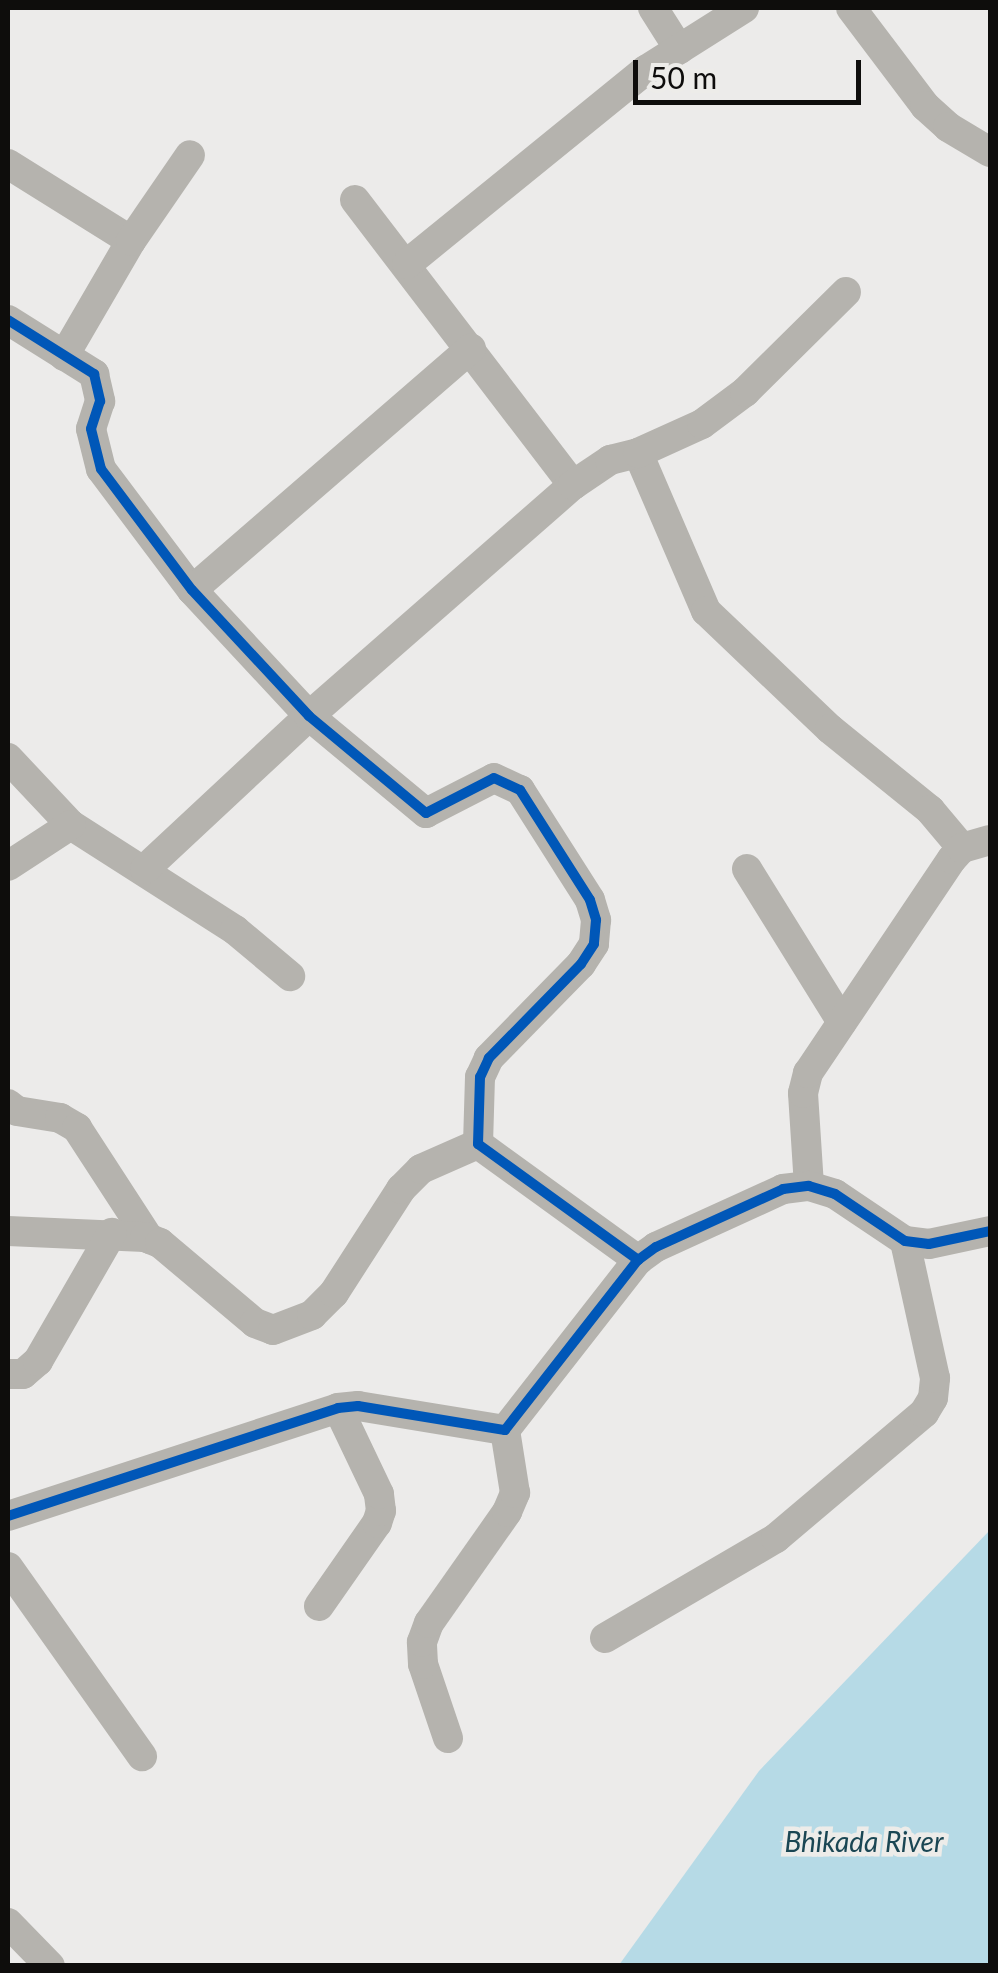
<!DOCTYPE html>
<style>
body{margin:0}
#map{position:relative;width:998px;height:1973px;overflow:hidden;background:#ecebea;font-family:Lato,sans-serif}
div>[style]{position:absolute}
.water>*{inset:0;background:#b6dae6}
.minor>*{height:30px;margin:-15px;padding:0 15px;transform-origin:15px;border-radius:15px;background:#b5b3ae}
.cycleway>*{height:10px;margin:-5px;padding:0 5px;transform-origin:5px;border-radius:5px;background:#0057b8}
span{translate:-50% -50%;white-space:nowrap;text-align:center;line-height:1.15;-webkit-text-stroke:9px #edece9;paint-order:stroke}
.water-label{font-size:28px;color:#1a4653;font-style:italic}
.frame{position:absolute;inset:0;border:10px solid #0e0d0c;pointer-events:none}
.scale{position:absolute;left:633px;top:60px;width:228px;height:45px;box-sizing:border-box;border:5px solid #0e0d0c;border-top:0;padding-left:12px;font-size:30px;line-height:35px;white-space:nowrap;color:#0e0d0c;-webkit-text-stroke:8px #edece9;paint-order:stroke}
</style>
<div id="map">
<div class="water">
<div style="clip-path:polygon(990px 1530px,990px 1965px,619px 1965px,759px 1771px)"></div>
</div>
<div class="minor">
<div style="left:653px;top:8px;width:49px;rotate:57.6deg"></div>
<div style="left:851px;top:8px;width:123px;rotate:52.9deg"></div>
<div style="left:925px;top:106px;width:31px;rotate:42deg"></div>
<div style="left:948px;top:127px;width:49px;rotate:30.8deg"></div>
<div style="left:8px;top:164px;width:145px;rotate:32deg"></div>
<div style="left:355px;top:200px;width:359px;rotate:52.6deg"></div>
<div style="left:407px;top:264px;width:308px;rotate:-39.1deg"></div>
<div style="left:646px;top:70px;width:116px;rotate:-32.3deg"></div>
<div style="left:8px;top:320px;width:102px;rotate:32.1deg"></div>
<div style="left:94px;top:374px;width:28px;rotate:77deg"></div>
<div style="left:100px;top:401px;width:29px;rotate:108deg"></div>
<div style="left:91px;top:429px;width:41px;rotate:76deg"></div>
<div style="left:101px;top:469px;width:151px;rotate:53.1deg"></div>
<div style="left:192px;top:590px;width:172px;rotate:47.1deg"></div>
<div style="left:309px;top:716px;width:152px;rotate:39.7deg"></div>
<div style="left:426px;top:813px;width:76px;rotate:-27.2deg"></div>
<div style="left:494px;top:778px;width:29px;rotate:25deg"></div>
<div style="left:520px;top:790px;width:130px;rotate:57.5deg"></div>
<div style="left:590px;top:900px;width:21px;rotate:73deg"></div>
<div style="left:596px;top:920px;width:24px;rotate:95deg"></div>
<div style="left:594px;top:944px;width:24px;rotate:123deg"></div>
<div style="left:581px;top:964px;width:132px;rotate:134.4deg"></div>
<div style="left:489px;top:1058px;width:21px;rotate:115deg"></div>
<div style="left:480px;top:1077px;width:67px;rotate:91.7deg"></div>
<div style="left:478px;top:1144px;width:198px;rotate:35.9deg"></div>
<div style="left:64px;top:356px;width:133px;rotate:-59.8deg"></div>
<div style="left:131px;top:241px;width:104px;rotate:-55.5deg"></div>
<div style="left:638px;top:453px;width:172px;rotate:66.7deg"></div>
<div style="left:706px;top:611px;width:171px;rotate:43.6deg"></div>
<div style="left:830px;top:729px;width:129px;rotate:39deg"></div>
<div style="left:930px;top:810px;width:50px;rotate:49.9deg"></div>
<div style="left:192px;top:590px;width:369px;rotate:-40.9deg"></div>
<div style="left:8px;top:758px;width:92px;rotate:46.8deg"></div>
<div style="left:71px;top:825px;width:195px;rotate:32.6deg"></div>
<div style="left:235px;top:930px;width:72px;rotate:39.9deg"></div>
<div style="left:8px;top:866px;width:75px;rotate:-33.1deg"></div>
<div style="left:145px;top:869px;width:224px;rotate:-43deg"></div>
<div style="left:309px;top:716px;width:351px;rotate:-41.2deg"></div>
<div style="left:573px;top:485px;width:45px;rotate:-34deg"></div>
<div style="left:610px;top:460px;width:29px;rotate:-14deg"></div>
<div style="left:638px;top:453px;width:70px;rotate:-24.4deg"></div>
<div style="left:702px;top:424px;width:54px;rotate:-36.7deg"></div>
<div style="left:745px;top:392px;width:142px;rotate:-44.7deg"></div>
<div style="left:747px;top:869px;width:180px;rotate:58.2deg"></div>
<div style="left:8px;top:1104px;width:11px;rotate:38deg"></div>
<div style="left:17px;top:1111px;width:44px;rotate:9.2deg"></div>
<div style="left:60px;top:1118px;width:20px;rotate:30deg"></div>
<div style="left:77px;top:1128px;width:132px;rotate:57deg"></div>
<div style="left:809px;top:1186px;width:93px;rotate:-93.7deg"></div>
<div style="left:803px;top:1093px;width:21px;rotate:-76deg"></div>
<div style="left:808px;top:1073px;width:258px;rotate:-56.1deg"></div>
<div style="left:952px;top:859px;width:15px;rotate:-48deg"></div>
<div style="left:962px;top:848px;width:29px;rotate:-16deg"></div>
<div style="left:8px;top:1231px;width:137px;rotate:2.5deg"></div>
<div style="left:145px;top:1237px;width:16px;rotate:22deg"></div>
<div style="left:160px;top:1243px;width:124px;rotate:40.1deg"></div>
<div style="left:255px;top:1323px;width:19px;rotate:21deg"></div>
<div style="left:273px;top:1330px;width:42px;rotate:-21deg"></div>
<div style="left:312px;top:1315px;width:31px;rotate:-45deg"></div>
<div style="left:334px;top:1293px;width:124px;rotate:-57.2deg"></div>
<div style="left:401px;top:1189px;width:28px;rotate:-45deg"></div>
<div style="left:421px;top:1169px;width:62px;rotate:-23.7deg"></div>
<div style="left:8px;top:1374px;width:15px"></div>
<div style="left:23px;top:1374px;width:20px;rotate:-41deg"></div>
<div style="left:38px;top:1361px;width:148px;rotate:-60deg"></div>
<div style="left:8px;top:1516px;width:347px;rotate:-18.1deg"></div>
<div style="left:338px;top:1408px;width:20px;rotate:-6deg"></div>
<div style="left:358px;top:1406px;width:149px;rotate:9.3deg"></div>
<div style="left:505px;top:1430px;width:216px;rotate:-52deg"></div>
<div style="left:638px;top:1260px;width:22px;rotate:-36deg"></div>
<div style="left:656px;top:1247px;width:140px;rotate:-24.5deg"></div>
<div style="left:783px;top:1189px;width:26px;rotate:-7deg"></div>
<div style="left:809px;top:1186px;width:27px;rotate:17deg"></div>
<div style="left:835px;top:1194px;width:84px;rotate:33.9deg"></div>
<div style="left:905px;top:1241px;width:24px;rotate:7deg"></div>
<div style="left:929px;top:1244px;width:62px;rotate:-12deg"></div>
<div style="left:8px;top:1567px;width:232px;rotate:54.7deg"></div>
<div style="left:319px;top:1606px;width:101px;rotate:-55.1deg"></div>
<div style="left:377px;top:1523px;width:13px;rotate:-72deg"></div>
<div style="left:381px;top:1511px;width:17px;rotate:-97deg"></div>
<div style="left:379px;top:1494px;width:95px;rotate:-115.5deg"></div>
<div style="left:605px;top:1638px;width:198px;rotate:-30.3deg"></div>
<div style="left:776px;top:1538px;width:194px;rotate:-40.2deg"></div>
<div style="left:924px;top:1413px;width:17px;rotate:-59deg"></div>
<div style="left:933px;top:1398px;width:20px;rotate:-84deg"></div>
<div style="left:935px;top:1378px;width:140px;rotate:-102.4deg"></div>
<div style="left:448px;top:1738px;width:78px;rotate:-108.7deg"></div>
<div style="left:423px;top:1664px;width:22px;rotate:-93deg"></div>
<div style="left:422px;top:1642px;width:20px;rotate:-70deg"></div>
<div style="left:429px;top:1623px;width:136px;rotate:-54.9deg"></div>
<div style="left:507px;top:1512px;width:21px;rotate:-67deg"></div>
<div style="left:515px;top:1493px;width:64px;rotate:-99deg"></div>
<div style="left:8px;top:1923px;width:60px;rotate:45.7deg"></div>
</div>
<div class="cycleway">
<div style="left:8px;top:320px;width:102px;rotate:32.1deg"></div>
<div style="left:94px;top:374px;width:28px;rotate:77deg"></div>
<div style="left:100px;top:401px;width:29px;rotate:108deg"></div>
<div style="left:91px;top:429px;width:41px;rotate:76deg"></div>
<div style="left:101px;top:469px;width:151px;rotate:53.1deg"></div>
<div style="left:192px;top:590px;width:172px;rotate:47.1deg"></div>
<div style="left:309px;top:716px;width:152px;rotate:39.7deg"></div>
<div style="left:426px;top:813px;width:76px;rotate:-27.2deg"></div>
<div style="left:494px;top:778px;width:29px;rotate:25deg"></div>
<div style="left:520px;top:790px;width:130px;rotate:57.5deg"></div>
<div style="left:590px;top:900px;width:21px;rotate:73deg"></div>
<div style="left:596px;top:920px;width:24px;rotate:95deg"></div>
<div style="left:594px;top:944px;width:24px;rotate:123deg"></div>
<div style="left:581px;top:964px;width:132px;rotate:134.4deg"></div>
<div style="left:489px;top:1058px;width:21px;rotate:115deg"></div>
<div style="left:480px;top:1077px;width:67px;rotate:91.7deg"></div>
<div style="left:478px;top:1144px;width:198px;rotate:35.9deg"></div>
<div style="left:8px;top:1516px;width:347px;rotate:-18.1deg"></div>
<div style="left:338px;top:1408px;width:20px;rotate:-6deg"></div>
<div style="left:358px;top:1406px;width:149px;rotate:9.3deg"></div>
<div style="left:505px;top:1430px;width:216px;rotate:-52deg"></div>
<div style="left:638px;top:1260px;width:22px;rotate:-36deg"></div>
<div style="left:656px;top:1247px;width:140px;rotate:-24.5deg"></div>
<div style="left:783px;top:1189px;width:26px;rotate:-7deg"></div>
<div style="left:809px;top:1186px;width:27px;rotate:17deg"></div>
<div style="left:835px;top:1194px;width:84px;rotate:33.9deg"></div>
<div style="left:905px;top:1241px;width:24px;rotate:7deg"></div>
<div style="left:929px;top:1244px;width:62px;rotate:-12deg"></div>
</div>
<div class="water-label">
<span style="left:864px;top:1841px">Bhikada River</span>
</div>
<div class="frame"></div>
<div class="scale">50 m</div>
</div>
